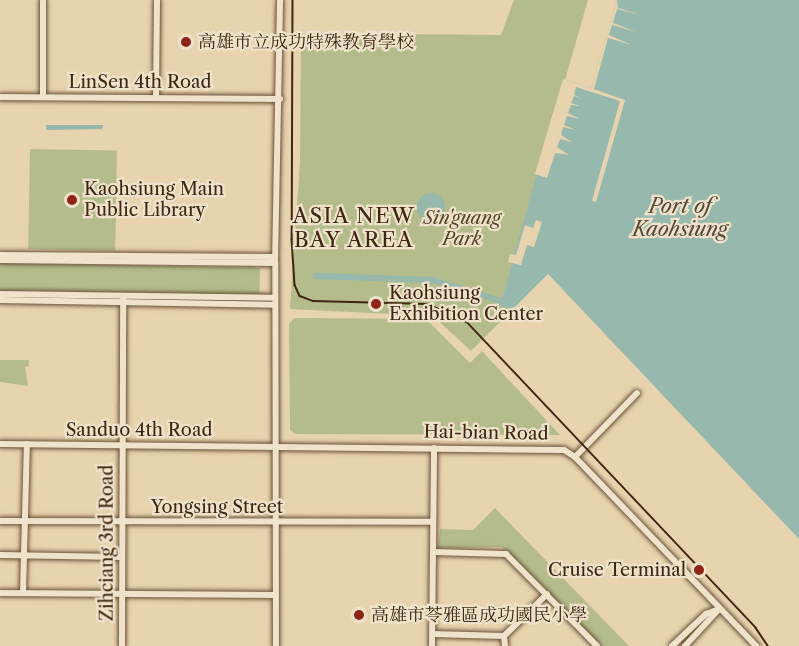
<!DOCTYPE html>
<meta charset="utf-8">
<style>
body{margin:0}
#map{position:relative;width:799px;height:646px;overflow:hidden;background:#e8d3af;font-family:"Libre Caslon Text","Noto Serif TC",serif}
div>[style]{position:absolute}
.green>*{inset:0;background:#b4bc8c;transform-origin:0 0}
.water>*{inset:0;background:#97b8ac}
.round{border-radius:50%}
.pier>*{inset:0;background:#e8d3af}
.canal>*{height:6px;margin:-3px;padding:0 3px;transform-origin:3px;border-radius:3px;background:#97b8ac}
.roads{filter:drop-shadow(0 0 2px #695238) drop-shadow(0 0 2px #695238)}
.minor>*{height:6px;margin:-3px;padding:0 3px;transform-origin:3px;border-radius:3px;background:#f0e2cb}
.tram>*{height:1.5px;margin:-0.75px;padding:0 0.75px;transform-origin:0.75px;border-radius:0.75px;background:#3f2711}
.dots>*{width:16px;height:16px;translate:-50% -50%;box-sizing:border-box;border:3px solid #f0e2cb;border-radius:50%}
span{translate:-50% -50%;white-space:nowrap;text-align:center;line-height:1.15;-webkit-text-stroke:4.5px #f0e2cb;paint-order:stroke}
.poi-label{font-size:18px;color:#3f2711}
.left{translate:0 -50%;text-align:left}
.right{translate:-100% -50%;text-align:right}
.street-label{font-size:18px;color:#3f2711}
.park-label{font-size:18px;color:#56452a;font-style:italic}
.water-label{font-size:20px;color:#554b38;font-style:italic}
.quarter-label{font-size:21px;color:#3f2711;letter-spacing:1.5px}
</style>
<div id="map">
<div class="green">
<div style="clip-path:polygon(514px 0,588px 0,500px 306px,512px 310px,471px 351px,433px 316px,290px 309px,300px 162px,301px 33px,501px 35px)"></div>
<div style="left:30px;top:149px;width:87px;height:100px;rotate:1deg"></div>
<div style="left:0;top:263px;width:260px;height:29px;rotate:1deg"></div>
<div style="clip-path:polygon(294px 318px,426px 319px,470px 363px,482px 351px,560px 435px,295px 434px,290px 430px,289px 324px)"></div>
<div style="clip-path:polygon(0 360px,29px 360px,29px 366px,25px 367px,28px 386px,0 382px)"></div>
<div style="clip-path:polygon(495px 508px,629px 646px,602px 646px,502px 547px,438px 548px,440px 529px,473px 530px)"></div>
</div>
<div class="water">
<div style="clip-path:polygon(617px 0,799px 0,799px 539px,548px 274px,512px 310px,500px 306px,563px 79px,591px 88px)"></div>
<div style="clip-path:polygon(46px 125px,103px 125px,102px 129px,46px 130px)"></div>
<div class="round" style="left:417px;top:193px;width:28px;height:28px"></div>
</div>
<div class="pier">
<div style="clip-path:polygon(617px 0,618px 8px,641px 15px,617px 9px,613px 23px,636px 32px,612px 25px,609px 35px,632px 45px,608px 38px,594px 89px,625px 100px,596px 202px,592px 201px,620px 101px,576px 87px,574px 95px,582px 99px,574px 96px,571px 103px,580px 106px,571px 105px,568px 113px,580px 119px,567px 116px,564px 125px,576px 130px,563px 127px,561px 135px,572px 142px,560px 139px,557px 147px,569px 155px,555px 153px,547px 178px,535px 174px,563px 79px,591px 88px)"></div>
<div style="clip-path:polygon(536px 220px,542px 222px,534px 247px,527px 245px,521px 265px,508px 262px,510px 254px,516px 255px,525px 225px,533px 228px)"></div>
</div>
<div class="canal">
<div style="left:316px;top:276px;width:117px;rotate:2deg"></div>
<div style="left:433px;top:280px;width:71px;rotate:17.2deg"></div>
</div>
<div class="roads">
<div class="minor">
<div style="left:156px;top:96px;width:96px;rotate:-89.4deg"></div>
<div style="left:0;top:97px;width:280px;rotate:0.4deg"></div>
<div style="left:43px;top:97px;width:97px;rotate:-90deg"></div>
<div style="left:0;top:255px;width:275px;rotate:0.4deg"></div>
<div style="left:0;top:260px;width:275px;rotate:0.6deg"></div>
<div style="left:0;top:294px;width:275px;rotate:0.8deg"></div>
<div style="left:0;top:300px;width:275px;rotate:1deg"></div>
<div style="left:0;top:444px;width:564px;rotate:0.61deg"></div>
<div style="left:564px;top:450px;width:13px;rotate:32deg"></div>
<div style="left:575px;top:457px;width:262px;rotate:46.2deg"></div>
<div style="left:575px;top:457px;width:89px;rotate:-45.9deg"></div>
<div style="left:0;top:521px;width:433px;rotate:0.1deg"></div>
<div style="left:433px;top:552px;width:73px;rotate:1.6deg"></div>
<div style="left:506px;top:554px;width:129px;rotate:45.3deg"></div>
<div style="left:0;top:555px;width:122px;rotate:0.9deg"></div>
<div style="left:0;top:593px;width:276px;rotate:0.4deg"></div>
<div style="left:23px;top:593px;width:149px;rotate:-88.5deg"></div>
<div style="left:433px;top:634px;width:71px;rotate:1.6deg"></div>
<div style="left:504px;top:636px;width:60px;rotate:-44.3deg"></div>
<div style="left:504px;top:636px;width:10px;rotate:84deg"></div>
<div style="left:122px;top:646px;width:350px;rotate:-89.8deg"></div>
<div style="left:276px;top:646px;width:383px;rotate:-90.1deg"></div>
<div style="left:275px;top:263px;width:263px;rotate:-88.9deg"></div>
<div style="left:432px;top:646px;width:198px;rotate:-89.4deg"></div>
<div style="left:672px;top:646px;width:47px;rotate:-43.3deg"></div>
<div style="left:706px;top:614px;width:14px;rotate:-21deg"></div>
<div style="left:685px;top:646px;width:50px;rotate:-47.4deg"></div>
</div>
</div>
<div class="tram">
<div style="left:293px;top:0;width:239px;rotate:90.2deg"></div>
<div style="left:292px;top:239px;width:46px;rotate:86.3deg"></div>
<div style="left:295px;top:285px;width:12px;rotate:66deg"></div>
<div style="left:300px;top:296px;width:14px;rotate:21deg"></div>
<div style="left:313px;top:301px;width:115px;rotate:1.5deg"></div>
<div style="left:428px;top:304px;width:43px;rotate:24.8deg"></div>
<div style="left:467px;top:322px;width:421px;rotate:46.6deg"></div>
<div style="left:756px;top:628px;width:22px;rotate:56deg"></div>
</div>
<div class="dots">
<div style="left:186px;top:42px;background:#8f2418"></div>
<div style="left:72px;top:200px;background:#8f2418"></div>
<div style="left:376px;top:304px;background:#8f2418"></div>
<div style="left:699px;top:570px;background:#8f2418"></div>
<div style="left:359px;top:615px;background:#8f2418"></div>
</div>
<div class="poi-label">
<span class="left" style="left:198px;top:42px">高雄市立成功特殊教育學校</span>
<span class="left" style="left:84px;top:200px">Kaohsiung Main<br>Public Library</span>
<span class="left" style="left:389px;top:304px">Kaohsiung<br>Exhibition Center</span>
<span class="right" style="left:686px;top:570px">Cruise Terminal</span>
<span class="left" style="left:371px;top:615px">高雄市苓雅區成功國民小學</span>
</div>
<div class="street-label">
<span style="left:140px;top:82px">LinSen 4th Road</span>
<span style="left:139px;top:430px">Sanduo 4th Road</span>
<span style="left:486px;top:433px;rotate:1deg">Hai-bian Road</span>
<span style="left:217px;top:507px">Yongsing Street</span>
<span style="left:107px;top:543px;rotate:-90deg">Zihciang 3rd Road</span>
</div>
<div class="park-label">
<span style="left:462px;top:229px">Sin'guang<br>Park</span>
</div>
<div class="water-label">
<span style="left:680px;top:218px">Port of<br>Kaohsiung</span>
</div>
<div class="quarter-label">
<span style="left:354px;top:228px">ASIA NEW<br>BAY AREA</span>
</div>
</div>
